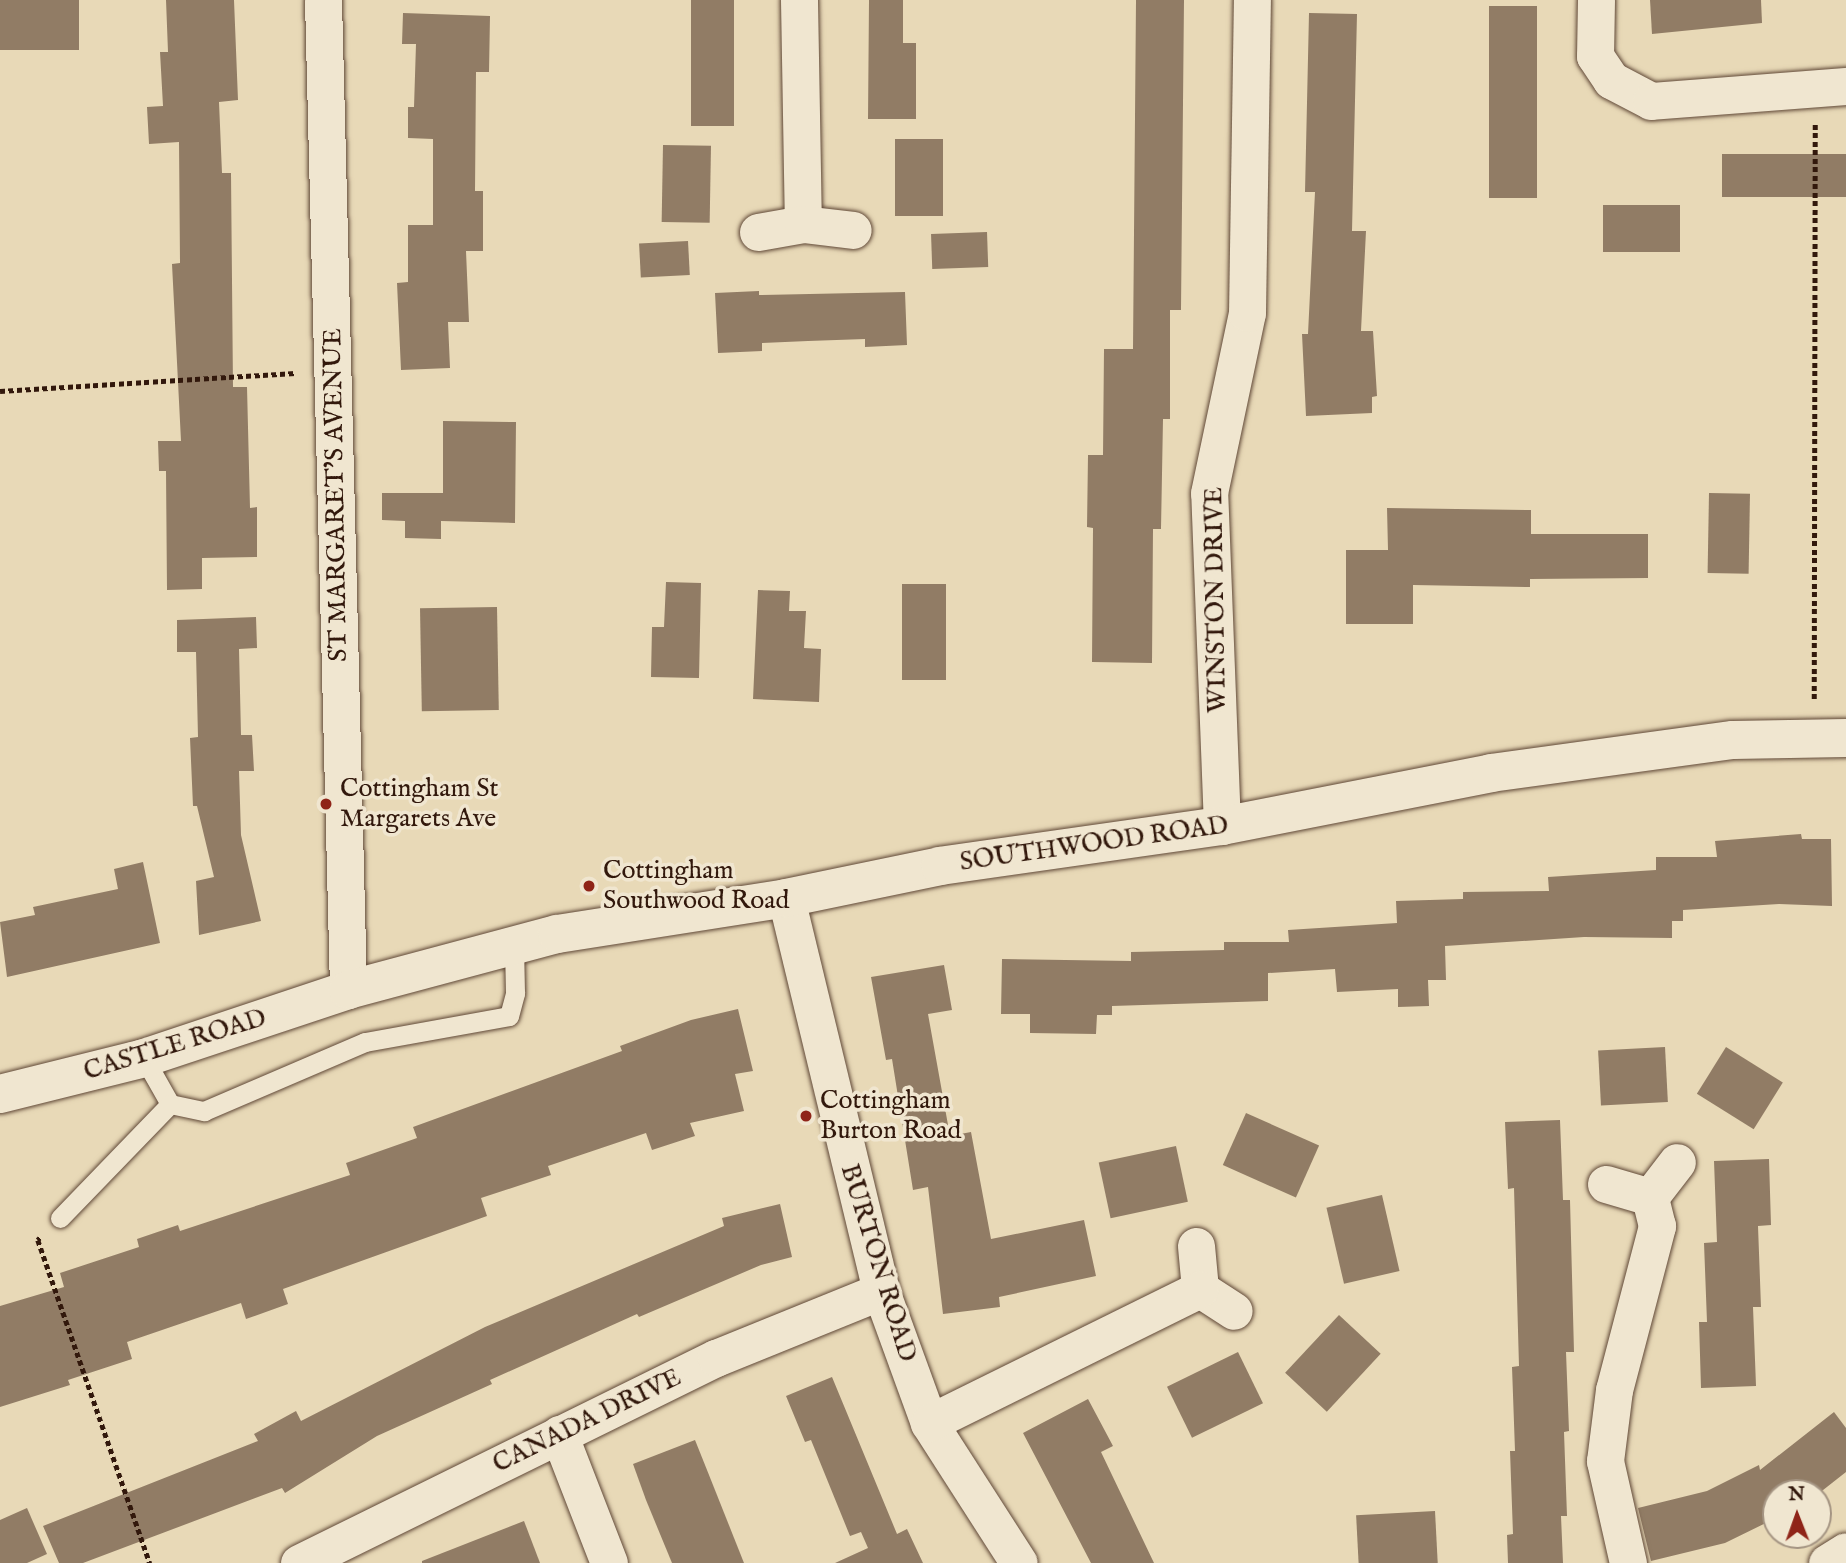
<!DOCTYPE html>
<style>
body{margin:0}
#map{position:relative;width:1846px;height:1563px;overflow:hidden;background:#e8d9b7;font-family:"IM FELL English",serif}
div>[style]{position:absolute}
.building>*{inset:0;background:#917c65;transform-origin:0 0}
.path>*{height:4.5px;margin-top:-2.25px;transform-origin:0;background:repeating-linear-gradient(90deg,#32180c 0 5px,transparent 0 8.5px)}
.roads{filter:drop-shadow(0 0 2px #604837) drop-shadow(0 0 2px #604837)}
.service>*{height:19px;margin:-9.5px;padding:0 9.5px;transform-origin:9.5px;border-radius:9.5px;background:#f0e6d0}
.minor>*{height:37px;margin:-18.5px;padding:0 18.5px;transform-origin:18.5px;border-radius:18.5px;background:#f0e6d0}
.tertiary>*{height:38px;margin:-19px;padding:0 19px;transform-origin:19px;border-radius:19px;background:#f0e6d0}
.dots>*{width:19px;height:19px;translate:-50% -50%;box-sizing:border-box;border:4px solid #f0e6d0;border-radius:50%}
span{translate:-50% -50%;white-space:nowrap;text-align:center;line-height:1.15;-webkit-text-stroke:7px #f0e6d0;paint-order:stroke}
.street-label{font-size:26px;color:#32180c}
.poi-label{font-size:26px;color:#32180c}
.left{translate:0 -50%;text-align:left}
.north{position:absolute;left:1762px;top:1479px;width:70px;height:70px;box-sizing:border-box;background:#f0e6d0;border:2px solid #a49482;border-radius:50%;rotate:359deg;font-size:19px;font-weight:700;line-height:28px;text-align:center;color:#32180c}
.north::after{content:'';display:block;margin:auto;width:24px;height:32px;background:#8f2418;clip-path:polygon(50% 0,100% 100%,50% 72%,0 100%)}
</style>
<div id="map">
<div class="building">
<div style="left:0;top:0;width:79px;height:50px"></div>
<div style="clip-path:polygon(166px 0,234px 0,238px 100px,219px 102px,222px 173px,231px 173px,233px 387px,247px 387px,250px 508px,257px 507px,257px 557px,202px 558px,202px 589px,167px 590px,166px 471px,159px 471px,158px 441px,181px 441px,172px 264px,180px 263px,179px 142px,149px 144px,147px 107px,163px 106px,160px 52px,168px 52px)"></div>
<div style="left:691px;top:0;width:43px;height:126px"></div>
<div style="clip-path:polygon(869px 0,903px 0,903px 43px,916px 43px,916px 119px,868px 119px)"></div>
<div style="clip-path:polygon(1136px 0,1184px 0,1181px 310px,1170px 310px,1170px 419px,1163px 419px,1161px 529px,1153px 529px,1152px 663px,1092px 662px,1093px 528px,1087px 527px,1088px 455px,1103px 455px,1104px 349px,1133px 349px)"></div>
<div style="clip-path:polygon(1650px 0,1761px 0,1762px 23px,1652px 34px)"></div>
<div style="left:1489px;top:6px;width:48px;height:192px"></div>
<div style="clip-path:polygon(403px 13px,490px 16px,489px 72px,476px 72px,475px 191px,483px 191px,483px 251px,466px 251px,469px 322px,448px 322px,450px 368px,401px 370px,397px 283px,408px 282px,408px 225px,433px 225px,433px 139px,408px 138px,408px 107px,414px 107px,416px 44px,402px 44px)"></div>
<div style="clip-path:polygon(1309px 13px,1357px 14px,1352px 231px,1366px 231px,1361px 331px,1373px 331px,1377px 396px,1372px 397px,1372px 413px,1306px 416px,1302px 334px,1308px 334px,1315px 192px,1305px 192px)"></div>
<div style="left:895px;top:139px;width:48px;height:77px"></div>
<div style="left:663px;top:145px;width:48px;height:77px;rotate:1deg"></div>
<div style="left:1846px;top:154px;width:43px;height:124px;rotate:90deg"></div>
<div style="left:1680px;top:205px;width:47px;height:77px;rotate:90deg"></div>
<div style="left:987px;top:232px;width:35px;height:56px;rotate:88deg"></div>
<div style="left:688px;top:241px;width:34px;height:49px;rotate:87deg"></div>
<div style="clip-path:polygon(759px 291px,759px 295px,905px 292px,907px 345px,865px 347px,865px 339px,808px 341px,762px 343px,762px 351px,718px 353px,715px 293px)"></div>
<div style="clip-path:polygon(443px 421px,516px 422px,515px 523px,441px 521px,441px 539px,405px 538px,405px 521px,382px 520px,382px 493px,443px 493px)"></div>
<div style="left:1709px;top:493px;width:41px;height:80px;rotate:1deg"></div>
<div style="clip-path:polygon(1387px 508px,1531px 510px,1531px 534px,1648px 534px,1648px 578px,1530px 579px,1530px 587px,1413px 585px,1413px 624px,1346px 624px,1346px 550px,1388px 550px)"></div>
<div style="clip-path:polygon(666px 582px,701px 583px,699px 678px,651px 677px,652px 627px,664px 627px)"></div>
<div style="left:902px;top:584px;width:44px;height:96px"></div>
<div style="clip-path:polygon(758px 590px,790px 591px,789px 611px,806px 611px,804px 648px,821px 649px,819px 702px,753px 699px)"></div>
<div style="left:497px;top:607px;width:103px;height:77px;rotate:89deg"></div>
<div style="clip-path:polygon(256px 617px,257px 648px,239px 649px,241px 735px,252px 735px,254px 771px,239px 771px,241px 835px,261px 921px,199px 935px,196px 881px,214px 877px,197px 806px,193px 806px,190px 738px,198px 737px,196px 652px,177px 652px,177px 620px)"></div>
<div style="clip-path:polygon(1801px 834px,1802px 839px,1831px 839px,1832px 906px,1779px 904px,1683px 910px,1683px 921px,1672px 921px,1672px 938px,1584px 937px,1445px 946px,1446px 980px,1428px 980px,1429px 1006px,1398px 1007px,1398px 989px,1337px 992px,1335px 969px,1268px 973px,1268px 1001px,1112px 1006px,1112px 1015px,1097px 1015px,1096px 1034px,1030px 1033px,1030px 1014px,1001px 1014px,1002px 959px,1131px 961px,1131px 952px,1224px 950px,1224px 942px,1289px 942px,1288px 930px,1397px 923px,1396px 901px,1463px 899px,1463px 892px,1549px 891px,1548px 877px,1656px 870px,1656px 857px,1717px 857px,1715px 841px)"></div>
<div style="clip-path:polygon(143px 862px,160px 943px,7px 977px,0 922px,35px 915px,33px 907px,118px 889px,114px 869px)"></div>
<div style="clip-path:polygon(944px 965px,952px 1010px,928px 1014px,950px 1136px,971px 1132px,991px 1239px,1084px 1220px,1096px 1276px,999px 1297px,1000px 1307px,943px 1314px,928px 1187px,913px 1190px,892px 1059px,886px 1060px,871px 977px)"></div>
<div style="clip-path:polygon(738px 1009px,753px 1071px,735px 1074px,744px 1111px,690px 1123px,695px 1136px,652px 1150px,646px 1133px,548px 1166px,551px 1175px,481px 1198px,487px 1216px,283px 1289px,288px 1304px,246px 1319px,241px 1303px,127px 1342px,132px 1359px,68px 1380px,70px 1385px,0 1407px,0 1306px,64px 1287px,60px 1273px,139px 1247px,137px 1239px,178px 1225px,180px 1231px,350px 1175px,346px 1163px,417px 1138px,413px 1127px,622px 1051px,620px 1046px,691px 1020px)"></div>
<div style="left:1665px;top:1047px;width:55px;height:67px;rotate:87deg"></div>
<div style="left:1726px;top:1047px;width:67px;height:55px;rotate:32deg"></div>
<div style="left:1246px;top:1113px;width:80px;height:57px;rotate:24deg"></div>
<div style="clip-path:polygon(1560px 1120px,1563px 1200px,1570px 1200px,1574px 1352px,1566px 1352px,1569px 1431px,1564px 1432px,1567px 1516px,1561px 1516px,1563px 1563px,1508px 1563px,1507px 1535px,1513px 1534px,1510px 1451px,1515px 1451px,1512px 1367px,1519px 1366px,1514px 1188px,1508px 1189px,1505px 1122px)"></div>
<div style="left:1176px;top:1146px;width:57px;height:79px;rotate:78deg"></div>
<div style="clip-path:polygon(1769px 1159px,1771px 1225px,1758px 1226px,1761px 1307px,1753px 1307px,1756px 1386px,1701px 1388px,1699px 1322px,1707px 1322px,1704px 1243px,1717px 1242px,1714px 1161px)"></div>
<div style="left:1382px;top:1195px;width:78px;height:57px;rotate:77deg"></div>
<div style="clip-path:polygon(780px 1204px,792px 1257px,761px 1265px,639px 1317px,637px 1314px,490px 1380px,492px 1384px,377px 1436px,285px 1493px,282px 1488px,83px 1563px,59px 1563px,43px 1526px,258px 1441px,254px 1434px,296px 1411px,301px 1421px,485px 1327px,724px 1226px,722px 1218px)"></div>
<div style="left:1339px;top:1315px;width:57px;height:79px;rotate:43deg"></div>
<div style="left:1238px;top:1352px;width:57px;height:79px;rotate:64deg"></div>
<div style="clip-path:polygon(832px 1377px,897px 1534px,907px 1529px,923px 1563px,835px 1563px,868px 1548px,861px 1532px,850px 1536px,811px 1440px,805px 1442px,786px 1396px)"></div>
<div style="clip-path:polygon(1088px 1399px,1113px 1446px,1101px 1452px,1154px 1563px,1091px 1563px,1023px 1433px)"></div>
<div style="clip-path:polygon(1834px 1412px,1846px 1428px,1846px 1472px,1818px 1494px,1776px 1493px,1776px 1518px,1725px 1543px,1651px 1561px,1638px 1508px,1707px 1491px,1759px 1465px,1760px 1470px)"></div>
<div style="clip-path:polygon(695px 1440px,709px 1475px,744px 1563px,672px 1563px,646px 1500px,633px 1464px)"></div>
<div style="clip-path:polygon(27px 1508px,47px 1554px,27px 1563px,0 1563px,0 1520px)"></div>
<div style="left:1435px;top:1511px;width:52px;height:79px;rotate:87deg"></div>
<div style="clip-path:polygon(524px 1521px,540px 1563px,422px 1563px,422px 1561px)"></div>
</div>
<div class="path">
<div style="left:0;top:391px;width:296px;rotate:-3.5deg"></div>
<div style="left:1814px;top:699px;width:575px;rotate:-89.9deg"></div>
<div style="left:40px;top:1238px;width:3px;rotate:135deg"></div>
<div style="left:38px;top:1240px;width:342px;rotate:70.9deg"></div>
</div>
<div class="roads">
<div class="service">
<div style="left:144px;top:1058px;width:53px;rotate:60.5deg"></div>
<div style="left:170px;top:1104px;width:35px;rotate:12deg"></div>
<div style="left:204px;top:1111px;width:175px;rotate:-23.2deg"></div>
<div style="left:365px;top:1042px;width:146px;rotate:-10.2deg"></div>
<div style="left:509px;top:1016px;width:24px;rotate:-75deg"></div>
<div style="left:515px;top:993px;width:47px;rotate:-91.2deg"></div>
<div style="left:60px;top:1218px;width:158px;rotate:-46deg"></div>
</div>
<div class="minor">
<div style="left:323px;top:0;width:990px;rotate:88.55deg"></div>
<div style="left:799px;top:0;width:224px;rotate:89deg"></div>
<div style="left:1596px;top:0;width:56px;rotate:91deg"></div>
<div style="left:1595px;top:56px;width:29px;rotate:56deg"></div>
<div style="left:1611px;top:80px;width:45px;rotate:27.7deg"></div>
<div style="left:1651px;top:101px;width:196px;rotate:-4.4deg"></div>
<div style="left:758px;top:232px;width:46px;rotate:-10.1deg"></div>
<div style="left:803px;top:224px;width:50px;rotate:6.8deg"></div>
<div style="left:1222px;top:826px;width:333px;rotate:-92.2deg"></div>
<div style="left:1209px;top:493px;width:184px;rotate:-78.1deg"></div>
<div style="left:1247px;top:313px;width:313px;rotate:-89.1deg"></div>
<div style="left:786px;top:898px;width:404px;rotate:76.4deg"></div>
<div style="left:881px;top:1291px;width:140px;rotate:70deg"></div>
<div style="left:929px;top:1423px;width:166px;rotate:57.3deg"></div>
<div style="left:1606px;top:1184px;width:46px;rotate:16.5deg"></div>
<div style="left:1650px;top:1197px;width:44px;rotate:-52.4deg"></div>
<div style="left:1196px;top:1246px;width:43px;rotate:84.7deg"></div>
<div style="left:1200px;top:1289px;width:40px;rotate:32.9deg"></div>
<div style="left:929px;top:1423px;width:302px;rotate:-26.3deg"></div>
<div style="left:559px;top:1434px;width:138px;rotate:68.8deg"></div>
<div style="left:299px;top:1563px;width:465px;rotate:-26.2deg"></div>
<div style="left:716px;top:1358px;width:178px;rotate:-22.1deg"></div>
<div style="left:1628px;top:1563px;width:105px;rotate:-102.7deg"></div>
<div style="left:1605px;top:1461px;width:72px;rotate:-82.8deg"></div>
<div style="left:1614px;top:1390px;width:170px;rotate:-75.3deg"></div>
<div style="left:1657px;top:1226px;width:30px;rotate:-104deg"></div>
<div style="left:1827px;top:1563px;width:22px;rotate:-32deg"></div>
</div>
<div class="tertiary">
<div style="left:0;top:1094px;width:148px;rotate:-14deg"></div>
<div style="left:144px;top:1058px;width:215px;rotate:-18.4deg"></div>
<div style="left:348px;top:990px;width:216px;rotate:-15deg"></div>
<div style="left:557px;top:934px;width:232px;rotate:-8.9deg"></div>
<div style="left:786px;top:898px;width:157px;rotate:-11.7deg"></div>
<div style="left:940px;top:866px;width:285px;rotate:-8.1deg"></div>
<div style="left:1222px;top:826px;width:274px;rotate:-11.1deg"></div>
<div style="left:1491px;top:773px;width:244px;rotate:-7.8deg"></div>
<div style="left:1733px;top:740px;width:113px;rotate:-1deg"></div>
</div>
</div>
<div class="dots">
<div style="left:326px;top:804px;background:#8f2418"></div>
<div style="left:589px;top:886px;background:#8f2418"></div>
<div style="left:806px;top:1116px;background:#8f2418"></div>
</div>
<div class="street-label">
<span style="left:336px;top:495px;rotate:-91deg">ST MARGARET'S AVENUE</span>
<span style="left:1216px;top:600px;rotate:-91deg">WINSTON DRIVE</span>
<span style="left:1094px;top:844px;rotate:-8deg">SOUTHWOOD ROAD</span>
<span style="left:175px;top:1045px;rotate:-17deg">CASTLE ROAD</span>
<span style="left:878px;top:1263px;rotate:73deg">BURTON ROAD</span>
<span style="left:587px;top:1421px;rotate:-26deg">CANADA DRIVE</span>
</div>
<div class="poi-label">
<span class="left" style="left:340px;top:804px">Cottingham St<br>Margarets Ave</span>
<span class="left" style="left:603px;top:886px">Cottingham<br>Southwood Road</span>
<span class="left" style="left:820px;top:1116px">Cottingham<br>Burton Road</span>
</div>
<div class="north">N</div>
</div>
